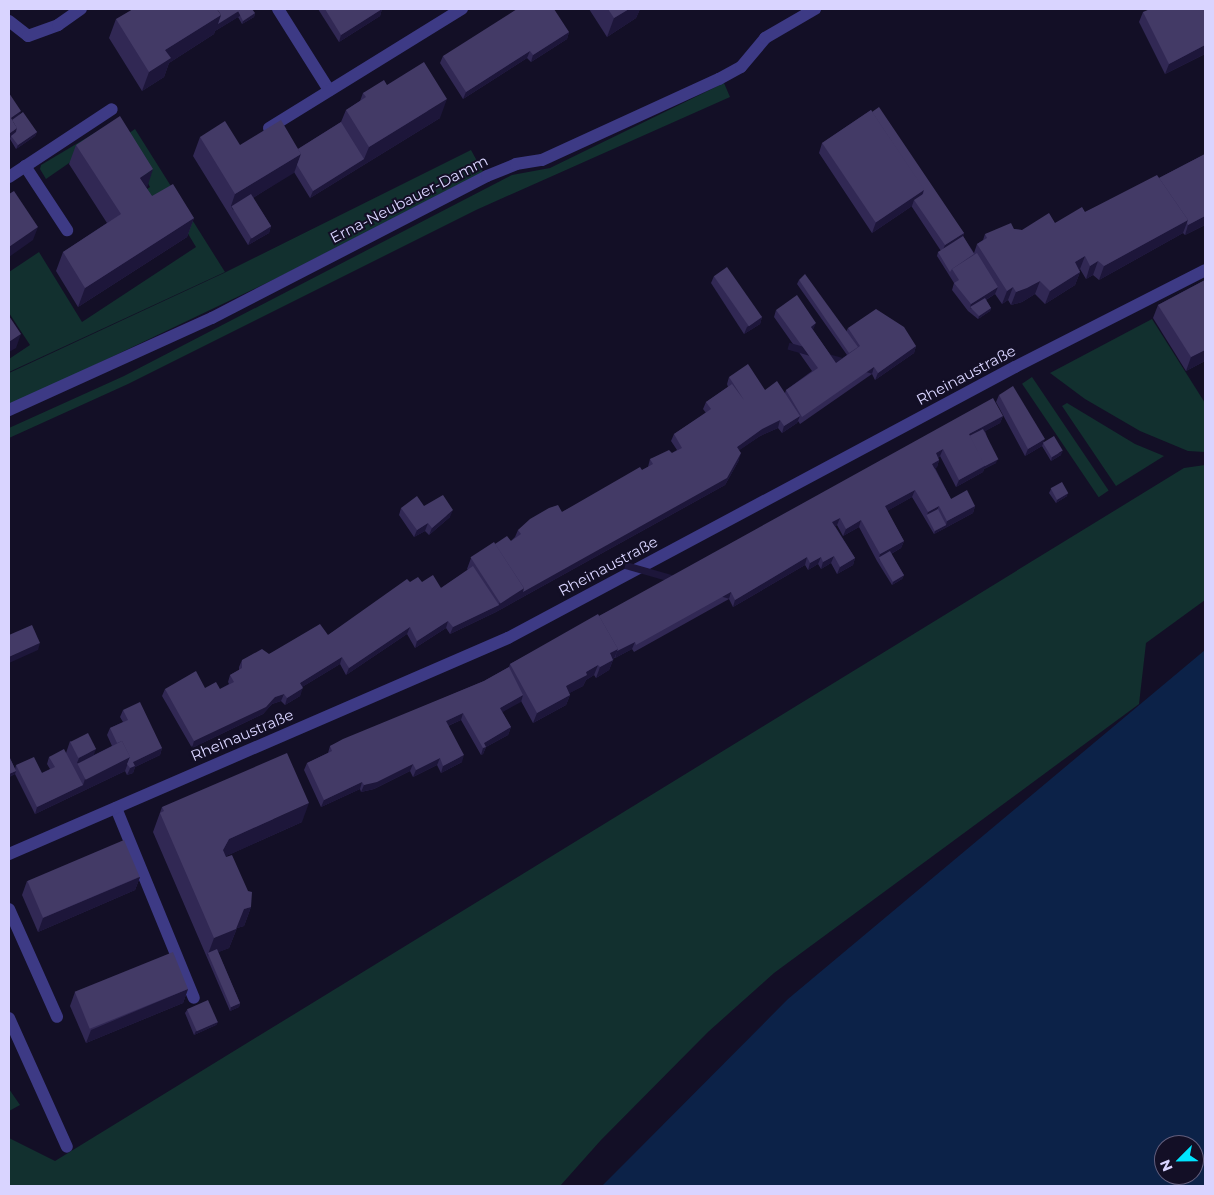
<!DOCTYPE html>
<meta charset="utf-8">
<style>
body{margin:0}
#map{position:relative;width:1214px;height:1195px;overflow:hidden;background:#130f26;font-family:Montserrat,sans-serif}
div>[style]{position:absolute}
.green>*{inset:0;background:#12302f;transform-origin:0 0}
.water>*{inset:0;background:#0c2248}
.minor>*{height:12px;margin:-6px;padding:0 6px;transform-origin:6px;border-radius:6px;background:#3d3a85}
.wall>*{inset:0;background:#312854}
.shaded-wall>*{inset:0;background:#1d163a;transform-origin:0 0}
.building>*{inset:0;background:#433a66;transform-origin:0 0}
span{translate:-50% -50%;white-space:nowrap;text-align:center;line-height:1.15;-webkit-text-stroke:4px #130f26;paint-order:stroke}
.street-label{font-size:15px;color:#d9d4ff}
.frame{position:absolute;inset:0;border:10px solid #d9d4ff;pointer-events:none}
.north{position:absolute;left:1154px;top:1135px;width:50px;height:50px;box-sizing:border-box;background:#130f26;border:1px solid #625e7d;border-radius:50%;rotate:247deg;font-size:14px;font-weight:700;line-height:20px;text-align:center;color:#d9d4ff}
.north::after{content:'';display:block;margin:auto;width:18px;height:22px;background:#00e5ff;clip-path:polygon(50% 0,100% 100%,50% 72%,0 100%)}
</style>
<div id="map">
<div class="green">
<div style="clip-path:polygon(724px 83px,730px 97px,476px 210px,128px 384px,9px 438px,9px 428px,124px 376px,512px 175px,550px 168px)"></div>
<div style="clip-path:polygon(103px 128px,108px 136px,46px 179px,40px 169px,41px 165px)"></div>
<div style="clip-path:polygon(135px 129px,225px 272px,9px 372px,9px 359px,30px 345px,9px 313px,9px 272px,39px 252px,82px 322px,196px 247px,167px 199px,137px 196px,150px 187px,122px 138px)"></div>
<div style="clip-path:polygon(471px 150px,483px 172px,279px 277px,9px 406px,9px 373px,224px 273px)"></div>
<div style="clip-path:polygon(1152px 319px,1205px 403px,1205px 452px,1188px 451px,1140px 431px,1085px 399px,1050px 373px)"></div>
<div style="left:1032px;top:377px;width:137px;height:12px;rotate:56deg"></div>
<div style="clip-path:polygon(1067px 403px,1135px 444px,1164px 456px,1116px 486px,1062px 406px)"></div>
<div style="clip-path:polygon(1205px 465px,1205px 600px,1146px 643px,1139px 704px,774px 973px,708px 1032px,601px 1140px,560px 1186px,9px 1186px,9px 1138px,55px 1161px,1184px 468px)"></div>
<div style="clip-path:polygon(9px 1089px,20px 1105px,9px 1111px)"></div>
</div>
<div class="water">
<div style="clip-path:polygon(evenodd,1205px 650px,1205px 1186px,602px 1186px,788px 999px,1205px 650px,1164px 1145px,1194px 1145px,1194px 1175px,1164px 1175px,1164px 1145px)"></div>
</div>
<div class="minor">
<div style="left:278px;top:9px;width:96px;rotate:57.8deg"></div>
<div style="left:9px;top:21px;width:24px;rotate:38deg"></div>
<div style="left:28px;top:36px;width:32px;rotate:-20deg"></div>
<div style="left:58px;top:25px;width:28px;rotate:-35deg"></div>
<div style="left:269px;top:128px;width:227px;rotate:-31.7deg"></div>
<div style="left:25px;top:166px;width:77px;rotate:56.7deg"></div>
<div style="left:9px;top:177px;width:123px;rotate:-33.4deg"></div>
<div style="left:9px;top:410px;width:223px;rotate:-24.4deg"></div>
<div style="left:212px;top:318px;width:309px;rotate:-27.3deg"></div>
<div style="left:487px;top:176px;width:31px;rotate:-22deg"></div>
<div style="left:516px;top:164px;width:26px;rotate:-9deg"></div>
<div style="left:542px;top:160px;width:195px;rotate:-24.6deg"></div>
<div style="left:719px;top:79px;width:25px;rotate:-29deg"></div>
<div style="left:741px;top:67px;width:38px;rotate:-50deg"></div>
<div style="left:765px;top:38px;width:58px;rotate:-30.1deg"></div>
<div style="left:116px;top:808px;width:205px;rotate:67.7deg"></div>
<div style="left:9px;top:854px;width:544px;rotate:-23.41deg"></div>
<div style="left:508px;top:638px;width:575px;rotate:-28.13deg"></div>
<div style="left:1015px;top:367px;width:213px;rotate:-27deg"></div>
<div style="left:9px;top:909px;width:118px;rotate:66deg"></div>
<div style="left:9px;top:1018px;width:141px;rotate:65.8deg"></div>
</div>
<div class="wall">
<div style="clip-path:polygon(318px 9px,382px 9px,380px 16px,339px 42px)"></div>
<div style="clip-path:polygon(589px 9px,640px 9px,636px 18px,607px 37px)"></div>
<div style="clip-path:polygon(1205px 9px,1205px 54px,1165px 74px,1139px 22px,1143px 12px)"></div>
<div style="clip-path:polygon(255px 13px,254px 17px,242px 24px,238px 17px,215px 31px,214px 34px,169px 63px,164px 77px,142px 91px,109px 38px,116px 19px)"></div>
<div style="clip-path:polygon(569px 32px,567px 39px,531px 62px,527px 58px,463px 99px,440px 63px,443px 56px)"></div>
<div style="clip-path:polygon(387px 85px,440px 118px,310px 198px,294px 172px,253px 198px,271px 226px,269px 233px,248px 245px,193px 156px,200px 137px,240px 145px,298px 149px,341px 122px,346px 110px,360px 101px,363px 93px)"></div>
<div style="clip-path:polygon(871px 110px,964px 233px,963px 236px,974px 253px,977px 244px,983px 240px,985px 234px,1014px 229px,1022px 230px,1055px 223px,1085px 212px,1159px 178px,1205px 154px,1205px 226px,1205px 225px,1185px 235px,1183px 233px,1099px 280px,1093px 275px,1086px 279px,1080px 269px,1079px 270px,1080px 272px,1075px 285px,1045px 304px,1035px 294px,1022px 302px,1011px 305px,1008px 300px,1002px 304px,995px 294px,986px 300px,991px 308px,990px 311px,978px 319px,968px 311px,952px 290px,954px 283px,937px 256px,938px 252px,941px 251px,912px 207px,912px 206px,872px 233px,819px 153px,822px 143px)"></div>
<div style="clip-path:polygon(20px 115px,37px 132px,35px 136px,16px 149px,10px 139px,9px 140px)"></div>
<div style="clip-path:polygon(76px 145px,146px 188px,152px 196px,194px 218px,187px 237px,78px 307px,56px 271px,63px 252px,107px 223px,69px 164px)"></div>
<div style="clip-path:polygon(714px 276px,762px 317px,760px 324px,744px 334px,711px 283px)"></div>
<div style="clip-path:polygon(799px 280px,846px 332px,848px 328px,916px 346px,914px 353px,875px 380px,872px 374px,800px 424px,798px 421px,797px 423px,782px 433px,778px 428px,760px 436px,739px 450px,739px 460px,725px 485px,496px 612px,450px 634px,446px 628px,415px 648px,407px 634px,346px 675px,340px 664px,302px 687px,300px 696px,285px 705px,281px 701px,272px 704px,263px 714px,192px 748px,162px 696px,165px 689px,205px 688px,220px 689px,229px 684px,228px 682px,230px 675px,239px 670px,239px 667px,242px 660px,269px 654px,328px 635px,410px 582px,422px 582px,441px 588px,468px 570px,467px 569px,471px 558px,495px 544px,511px 541px,515px 537px,518px 530px,562px 512px,648px 467px,650px 459px,672px 453px,677px 450px,671px 441px,674px 434px,706px 413px,703px 409px,706px 402px,728px 387px,727px 384px,729px 377px,765px 390px,785px 393px,786px 390px,812px 371px,774px 317px,776px 310px,813px 330px,836px 363px,847px 355px,797px 284px)"></div>
<div style="clip-path:polygon(1205px 280px,1205px 361px,1186px 371px,1153px 318px,1158px 305px)"></div>
<div style="clip-path:polygon(999px 395px,1043px 443px,1061px 455px,1051px 461px,1042px 446px,1025px 456px,996px 402px)"></div>
<div style="clip-path:polygon(1003px 416px,1000px 423px,985px 431px,996px 463px,984px 469px,983px 472px,956px 487px,940px 456px,938px 458px,939px 460px,937px 467px,935px 468px,951px 499px,975px 506px,973px 513px,934px 534px,912px 497px,887px 511px,904px 541px,901px 548px,891px 554px,904px 575px,902px 579px,892px 585px,877px 561px,859px 527px,843px 536px,837px 525px,835px 526px,855px 558px,853px 565px,837px 574px,831px 563px,821px 569px,818px 564px,808px 570px,805px 565px,733px 607px,729px 599px,634px 652px,632px 649px,615px 658px,614px 658px,613px 660px,609px 670px,596px 678px,594px 675px,586px 680px,583px 686px,569px 693px,570px 695px,566px 705px,533px 723px,521px 701px,502px 712px,511px 727px,508px 735px,486px 747px,483px 754px,481px 755px,461px 720px,448px 726px,462px 762px,441px 773px,437px 765px,413px 777px,410px 771px,374px 789px,361px 792px,360px 789px,321px 807px,304px 770px,307px 763px,328px 753px,330px 746px,484px 681px,509px 667px,510px 664px,599px 616px)"></div>
<div style="clip-path:polygon(1051px 489px,1067px 496px,1056px 503px,1049px 493px)"></div>
<div style="clip-path:polygon(424px 506px,450px 517px,429px 535px,425px 531px,414px 537px,399px 515px,401px 508px)"></div>
<div style="clip-path:polygon(123px 710px,162px 748px,160px 755px,135px 767px,133px 773px,127px 775px,125px 771px,35px 814px,15px 774px,9px 777px,9px 756px,15px 769px,16px 765px,42px 773px,50px 769px,47px 764px,49px 757px,66px 753px,70px 741px,94px 755px,112px 746px,107px 735px,110px 728px,123px 722px,120px 717px)"></div>
<div style="clip-path:polygon(162px 807px,302px 822px,226px 856px,251px 907px,244px 926px,237px 928px,229px 948px,218px 952px,240px 1003px,239px 1007px,230px 1011px,153px 832px)"></div>
<div style="clip-path:polygon(140px 877px,135px 890px,38px 932px,22px 895px,27px 881px)"></div>
<div style="clip-path:polygon(188px 989px,183px 1003px,86px 1043px,70px 1006px,75px 992px)"></div>
<div style="clip-path:polygon(187px 1010px,218px 1022px,216px 1025px,194px 1035px,185px 1013px)"></div>
</div>
<div class="shaded-wall">
<div style="clip-path:polygon(242px 9px,240px 16px,215px 31px,214px 34px,169px 63px,164px 77px,142px 91px,149px 72px,165px 50px,221px 15px)"></div>
<div style="clip-path:polygon(382px 9px,380px 16px,339px 42px,341px 35px)"></div>
<div style="clip-path:polygon(629px 9px,640px 9px,636px 18px,607px 37px,614px 18px)"></div>
<div style="clip-path:polygon(255px 13px,254px 17px,242px 24px,243px 21px)"></div>
<div style="clip-path:polygon(569px 32px,567px 39px,531px 62px,533px 55px)"></div>
<div style="clip-path:polygon(1205px 45px,1205px 54px,1165px 74px,1169px 64px)"></div>
<div style="clip-path:polygon(530px 51px,527px 58px,463px 99px,466px 92px)"></div>
<div style="clip-path:polygon(447px 99px,440px 118px,310px 198px,313px 191px,364px 159px,369px 147px)"></div>
<div style="clip-path:polygon(21px 111px,18px 118px,11px 123px,11px 118px)"></div>
<div style="clip-path:polygon(17px 128px,15px 135px,11px 136px,10px 139px,9px 140px,9px 134px)"></div>
<div style="clip-path:polygon(37px 132px,35px 136px,16px 149px,18px 145px)"></div>
<div style="clip-path:polygon(301px 154px,294px 173px,233px 210px,231px 206px,235px 194px)"></div>
<div style="clip-path:polygon(153px 169px,147px 188px,140px 178px)"></div>
<div style="clip-path:polygon(924px 190px,920px 201px,914px 200px,912px 206px,872px 233px,876px 222px)"></div>
<div style="clip-path:polygon(1205px 216px,1205px 225px,1185px 235px,1188px 225px)"></div>
<div style="clip-path:polygon(194px 218px,187px 237px,78px 307px,85px 288px)"></div>
<div style="clip-path:polygon(1188px 220px,1183px 233px,1099px 280px,1104px 266px)"></div>
<div style="clip-path:polygon(271px 226px,269px 233px,248px 245px,251px 238px)"></div>
<div style="clip-path:polygon(38px 227px,33px 240px,9px 257px,9px 247px)"></div>
<div style="clip-path:polygon(964px 233px,962px 240px,942px 252px,945px 245px)"></div>
<div style="clip-path:polygon(1085px 256px,1080px 269px,1071px 275px,1075px 262px)"></div>
<div style="clip-path:polygon(1098px 261px,1093px 275px,1086px 279px,1090px 266px)"></div>
<div style="clip-path:polygon(1080px 272px,1075px 285px,1045px 304px,1050px 291px)"></div>
<div style="clip-path:polygon(1040px 281px,1035px 294px,1022px 302px,1011px 305px,1016px 292px)"></div>
<div style="clip-path:polygon(998px 287px,995px 294px,971px 309px,970px 307px,971px 304px)"></div>
<div style="clip-path:polygon(1013px 287px,1008px 300px,1002px 304px,1007px 291px)"></div>
<div style="clip-path:polygon(991px 308px,990px 311px,978px 319px,979px 316px)"></div>
<div style="clip-path:polygon(762px 317px,760px 324px,744px 334px,747px 327px)"></div>
<div style="clip-path:polygon(816px 323px,813px 330px,811px 327px)"></div>
<div style="clip-path:polygon(21px 334px,16px 348px,9px 352px,9px 342px)"></div>
<div style="clip-path:polygon(916px 346px,914px 353px,875px 380px,878px 373px)"></div>
<div style="clip-path:polygon(1205px 350px,1205px 361px,1186px 371px,1191px 357px)"></div>
<div style="left:874px;top:367px;width:7px;height:88px;rotate:106deg"></div>
<div style="clip-path:polygon(800px 416px,797px 423px,782px 433px,784px 426px)"></div>
<div style="clip-path:polygon(1003px 416px,1000px 423px,969px 440px,969px 434px)"></div>
<div style="clip-path:polygon(780px 420px,778px 428px,760px 436px,734px 454px,737px 447px,762px 429px)"></div>
<div style="clip-path:polygon(1045px 439px,1042px 446px,1025px 456px,1028px 449px)"></div>
<div style="clip-path:polygon(943px 449px,940px 456px,933px 460px,936px 453px)"></div>
<div style="clip-path:polygon(1063px 451px,1061px 455px,1051px 461px,1052px 457px)"></div>
<div style="clip-path:polygon(741px 453px,739px 460px,725px 485px,496px 612px,450px 634px,453px 627px,499px 605px,500px 602px,524px 588px)"></div>
<div style="clip-path:polygon(998px 459px,996px 463px,984px 469px,983px 472px,956px 487px,959px 480px)"></div>
<div style="clip-path:polygon(939px 460px,937px 467px,930px 471px,932px 464px)"></div>
<div style="clip-path:polygon(915px 490px,912px 497px,882px 514px,885px 506px)"></div>
<div style="clip-path:polygon(1068px 493px,1067px 496px,1056px 503px,1057px 500px)"></div>
<div style="clip-path:polygon(939px 506px,936px 513px,927px 515px,928px 512px)"></div>
<div style="clip-path:polygon(975px 506px,973px 513px,934px 534px,935px 531px,946px 525px,947px 521px)"></div>
<div style="clip-path:polygon(453px 510px,450px 517px,429px 535px,432px 528px)"></div>
<div style="clip-path:polygon(840px 518px,837px 525px,830px 529px,832px 522px)"></div>
<div style="clip-path:polygon(861px 520px,859px 527px,843px 536px,846px 529px)"></div>
<div style="clip-path:polygon(428px 523px,425px 531px,414px 537px,417px 530px)"></div>
<div style="clip-path:polygon(904px 541px,901px 548px,880px 560px,879px 558px,880px 554px)"></div>
<div style="clip-path:polygon(834px 556px,831px 563px,821px 569px,823px 562px)"></div>
<div style="clip-path:polygon(807px 557px,805px 565px,733px 607px,735px 600px)"></div>
<div style="clip-path:polygon(821px 557px,818px 564px,808px 570px,810px 563px)"></div>
<div style="clip-path:polygon(855px 558px,853px 565px,837px 574px,840px 567px)"></div>
<div style="clip-path:polygon(904px 575px,902px 579px,892px 585px,893px 582px)"></div>
<div style="left:731px;top:592px;width:7px;height:109px;rotate:106deg"></div>
<div style="clip-path:polygon(448px 621px,446px 628px,415px 648px,417px 641px)"></div>
<div style="clip-path:polygon(410px 627px,407px 634px,346px 675px,349px 668px)"></div>
<div style="clip-path:polygon(635px 642px,632px 649px,615px 658px,617px 651px)"></div>
<div style="clip-path:polygon(40px 643px,38px 650px,9px 663px,9px 657px)"></div>
<div style="clip-path:polygon(618px 649px,614px 659px,606px 664px,610px 653px)"></div>
<div style="clip-path:polygon(342px 657px,340px 664px,297px 690px,300px 683px)"></div>
<div style="clip-path:polygon(613px 660px,609px 670px,596px 678px,600px 667px)"></div>
<div style="clip-path:polygon(598px 665px,594px 675px,586px 680px,583px 686px,562px 697px,566px 686px,586px 672px)"></div>
<div style="clip-path:polygon(303px 688px,300px 696px,285px 705px,287px 698px)"></div>
<div style="clip-path:polygon(284px 694px,281px 701px,272px 704px,263px 714px,192px 748px,194px 741px,275px 697px)"></div>
<div style="clip-path:polygon(523px 695px,521px 702px,497px 715px,500px 708px)"></div>
<div style="clip-path:polygon(570px 695px,566px 705px,533px 723px,537px 713px)"></div>
<div style="clip-path:polygon(463px 713px,461px 720px,443px 728px,446px 721px)"></div>
<div style="clip-path:polygon(511px 727px,508px 735px,486px 747px,483px 754px,481px 755px,483px 748px,484px 743px)"></div>
<div style="clip-path:polygon(162px 748px,160px 755px,135px 767px,133px 773px,127px 775px,133px 762px)"></div>
<div style="clip-path:polygon(96px 749px,89px 768px,77px 763px,79px 758px)"></div>
<div style="clip-path:polygon(464px 755px,462px 762px,441px 773px,443px 766px)"></div>
<div style="clip-path:polygon(130px 757px,125px 771px,35px 814px,37px 807px,83px 785px,85px 779px)"></div>
<div style="clip-path:polygon(440px 758px,437px 765px,413px 777px,416px 770px)"></div>
<div style="clip-path:polygon(413px 764px,410px 771px,374px 789px,361px 792px,364px 785px)"></div>
<div style="clip-path:polygon(16px 771px,15px 774px,9px 777px,9px 774px)"></div>
<div style="clip-path:polygon(362px 782px,360px 789px,321px 807px,324px 800px)"></div>
<div style="clip-path:polygon(309px 803px,302px 822px,222px 858px,223px 850px,229px 839px)"></div>
<div style="clip-path:polygon(140px 877px,135px 890px,38px 932px,43px 918px)"></div>
<div style="clip-path:polygon(251px 907px,244px 926px,237px 928px,229px 948px,209px 956px,208px 953px,207px 957px,214px 938px,244px 909px)"></div>
<div style="clip-path:polygon(188px 989px,183px 1003px,86px 1043px,91px 1030px)"></div>
<div style="clip-path:polygon(240px 1003px,239px 1007px,230px 1011px,231px 1007px)"></div>
<div style="clip-path:polygon(218px 1022px,216px 1025px,194px 1035px,196px 1031px)"></div>
</div>
<div class="building">
<div style="clip-path:polygon(133px 9px,217px 9px,221px 15px,165px 50px,171px 58px,149px 72px,116px 19px)"></div>
<div style="clip-path:polygon(217px 9px,242px 9px,218px 24px,221px 15px)"></div>
<div style="clip-path:polygon(242px 9px,252px 9px,255px 13px,243px 21px,238px 11px)"></div>
<div style="clip-path:polygon(325px 9px,382px 9px,341px 35px)"></div>
<div style="clip-path:polygon(517px 9px,554px 9px,569px 32px,533px 55px,530px 51px,466px 92px,443px 56px)"></div>
<div style="clip-path:polygon(608px 9px,629px 9px,614px 18px)"></div>
<div style="clip-path:polygon(1150px 9px,1205px 9px,1205px 45px,1169px 64px,1143px 12px)"></div>
<div style="clip-path:polygon(424px 62px,447px 99px,369px 147px,346px 110px,366px 97px,363px 93px,384px 80px,387px 85px)"></div>
<div style="clip-path:polygon(9px 93px,21px 111px,11px 118px,17px 128px,9px 134px)"></div>
<div style="clip-path:polygon(879px 107px,964px 233px,945px 245px,914px 200px,923px 194px,924px 190px,872px 112px)"></div>
<div style="left:871px;top:110px;width:96px;height:59px;rotate:56deg"></div>
<div style="clip-path:polygon(23px 112px,37px 132px,18px 145px,11px 136px,16px 132px,17px 128px,12px 120px)"></div>
<div style="clip-path:polygon(120px 116px,153px 169px,140px 178px,152px 196px,173px 184px,194px 218px,85px 288px,63px 252px,121px 214px,76px 145px)"></div>
<div style="clip-path:polygon(281px 120px,301px 154px,235px 194px,200px 137px,225px 121px,240px 145px)"></div>
<div style="clip-path:polygon(341px 122px,364px 159px,313px 191px,297px 165px,301px 154px,298px 149px)"></div>
<div style="clip-path:polygon(1205px 154px,1205px 216px,1188px 225px,1187px 223px,1188px 220px,1159px 178px)"></div>
<div style="clip-path:polygon(1157px 175px,1188px 220px,1104px 266px,1098px 261px,1090px 266px,1085px 256px,1075px 262px,1080px 272px,1050px 291px,1040px 281px,1027px 288px,1016px 292px,1013px 287px,1007px 291px,977px 244px,987px 238px,985px 234px,1011px 223px,1014px 229px,1022px 230px,1049px 213px,1055px 223px,1082px 207px,1085px 212px)"></div>
<div style="clip-path:polygon(14px 191px,38px 227px,9px 247px,9px 194px)"></div>
<div style="left:251px;top:194px;width:38px;height:23px;rotate:58deg"></div>
<div style="clip-path:polygon(963px 236px,974px 254px,952px 269px,950px 272px,938px 252px)"></div>
<div style="clip-path:polygon(977px 253px,998px 287px,971px 304px,954px 283px,959px 280px,952px 269px)"></div>
<div style="left:727px;top:267px;width:61px;height:16px;rotate:55deg"></div>
<div style="clip-path:polygon(805px 274px,858px 347px,849px 353px,799px 280px)"></div>
<div style="clip-path:polygon(1205px 280px,1205px 350px,1191px 357px,1158px 305px)"></div>
<div style="clip-path:polygon(797px 295px,816px 323px,811px 327px,836px 363px,860px 346px,848px 328px,876px 309px,904px 327px,916px 346px,878px 373px,874px 367px,802px 417px,786px 390px,818px 368px,776px 310px)"></div>
<div style="clip-path:polygon(985px 298px,991px 308px,979px 316px,970px 307px)"></div>
<div style="clip-path:polygon(9px 316px,21px 334px,9px 342px)"></div>
<div style="clip-path:polygon(748px 364px,765px 390px,777px 381px,800px 416px,784px 426px,780px 420px,762px 429px,737px 447px,741px 453px,727px 478px,523px 592px,524px 588px,495px 544px,507px 536px,511px 541px,521px 534px,518px 530px,530px 519px,549px 508px,558px 505px,562px 512px,640px 467px,642px 470px,653px 464px,650px 459px,669px 450px,672px 453px,682px 448px,674px 434px,711px 409px,706px 402px,732px 384px,744px 400px,729px 377px)"></div>
<div style="clip-path:polygon(1013px 386px,1045px 439px,1028px 449px,999px 395px)"></div>
<div style="clip-path:polygon(993px 398px,1003px 416px,969px 434px,986px 465px,959px 480px,943px 449px,936px 453px,939px 460px,932px 464px,951px 499px,967px 490px,975px 506px,947px 521px,939px 506px,928px 512px,915px 490px,885px 506px,904px 541px,880px 554px,861px 520px,846px 529px,840px 518px,832px 522px,855px 558px,840px 567px,834px 556px,823px 562px,821px 557px,810px 563px,807px 557px,735px 600px,731px 592px,636px 645px,635px 642px,617px 651px,618px 649px,599px 616px)"></div>
<div style="left:983px;top:429px;width:34px;height:15px;rotate:63deg"></div>
<div style="left:1054px;top:436px;width:17px;height:13px;rotate:59deg"></div>
<div style="left:1062px;top:482px;width:13px;height:13px;rotate:61deg"></div>
<div style="clip-path:polygon(443px 495px,453px 510px,432px 528px,428px 523px,417px 530px,401px 508px,417px 496px,424px 506px)"></div>
<div style="left:938px;top:509px;width:18px;height:13px;rotate:63deg"></div>
<div style="left:494px;top:542px;width:55px;height:28px;rotate:57deg"></div>
<div style="left:890px;top:551px;width:28px;height:13px;rotate:60deg"></div>
<div style="clip-path:polygon(473px 566px,499px 605px,453px 627px,448px 621px,417px 641px,410px 627px,349px 668px,342px 657px,300px 683px,303px 688px,287px 698px,284px 694px,275px 697px,266px 707px,194px 741px,165px 689px,196px 671px,205px 688px,216px 682px,220px 689px,234px 682px,230px 675px,242px 668px,242px 660px,262px 649px,269px 654px,320px 624px,328px 635px,407px 579px,410px 582px,418px 577px,422px 582px,433px 575px,441px 588px)"></div>
<div style="clip-path:polygon(598px 614px,618px 649px,610px 653px,613px 660px,600px 667px,598px 665px,586px 672px,587px 675px,566px 686px,570px 695px,537px 713px,510px 664px)"></div>
<div style="clip-path:polygon(32px 625px,40px 643px,9px 657px,9px 635px)"></div>
<div style="clip-path:polygon(509px 667px,523px 695px,500px 708px,511px 727px,484px 743px,486px 747px,483px 748px,463px 713px,446px 721px,464px 755px,443px 766px,440px 758px,416px 770px,413px 764px,377px 782px,364px 785px,362px 782px,324px 800px,307px 763px,332px 751px,330px 746px,343px 739px,484px 681px)"></div>
<div style="clip-path:polygon(140px 702px,162px 748px,133px 762px,135px 766px,130px 768px,127px 764px,130px 757px,122px 741px,117px 743px,110px 728px,128px 720px,123px 710px)"></div>
<div style="left:88px;top:733px;width:18px;height:20px;rotate:63deg"></div>
<div style="left:122px;top:741px;width:18px;height:50px;rotate:63deg"></div>
<div style="clip-path:polygon(64px 749px,83px 785px,37px 807px,16px 765px,34px 757px,42px 773px,55px 767px,49px 757px)"></div>
<div style="clip-path:polygon(287px 753px,309px 803px,229px 839px,223px 850px,226px 857px,232px 855px,248px 891px,252px 892px,251px 907px,244px 909px,236px 929px,214px 938px,160px 813px,164px 811px,162px 807px)"></div>
<div style="clip-path:polygon(9px 756px,16px 771px,9px 774px)"></div>
<div style="left:124px;top:840px;width:40px;height:105px;rotate:67deg"></div>
<div style="left:217px;top:949px;width:59px;height:10px;rotate:67deg"></div>
<div style="left:173px;top:952px;width:40px;height:106px;rotate:68deg"></div>
<div style="left:208px;top:1000px;width:24px;height:23px;rotate:66deg"></div>
</div>
<div class="street-label">
<span style="left:409px;top:199px;rotate:-27deg">Erna-Neubauer-Damm</span>
<span style="left:966px;top:375px;rotate:-28deg">Rheinaustraße</span>
<span style="left:608px;top:566px;rotate:-28deg">Rheinaustraße</span>
<span style="left:242px;top:735px;rotate:-23deg">Rheinaustraße</span>
</div>
<div class="frame"></div>
<div class="north">N</div>
</div>
